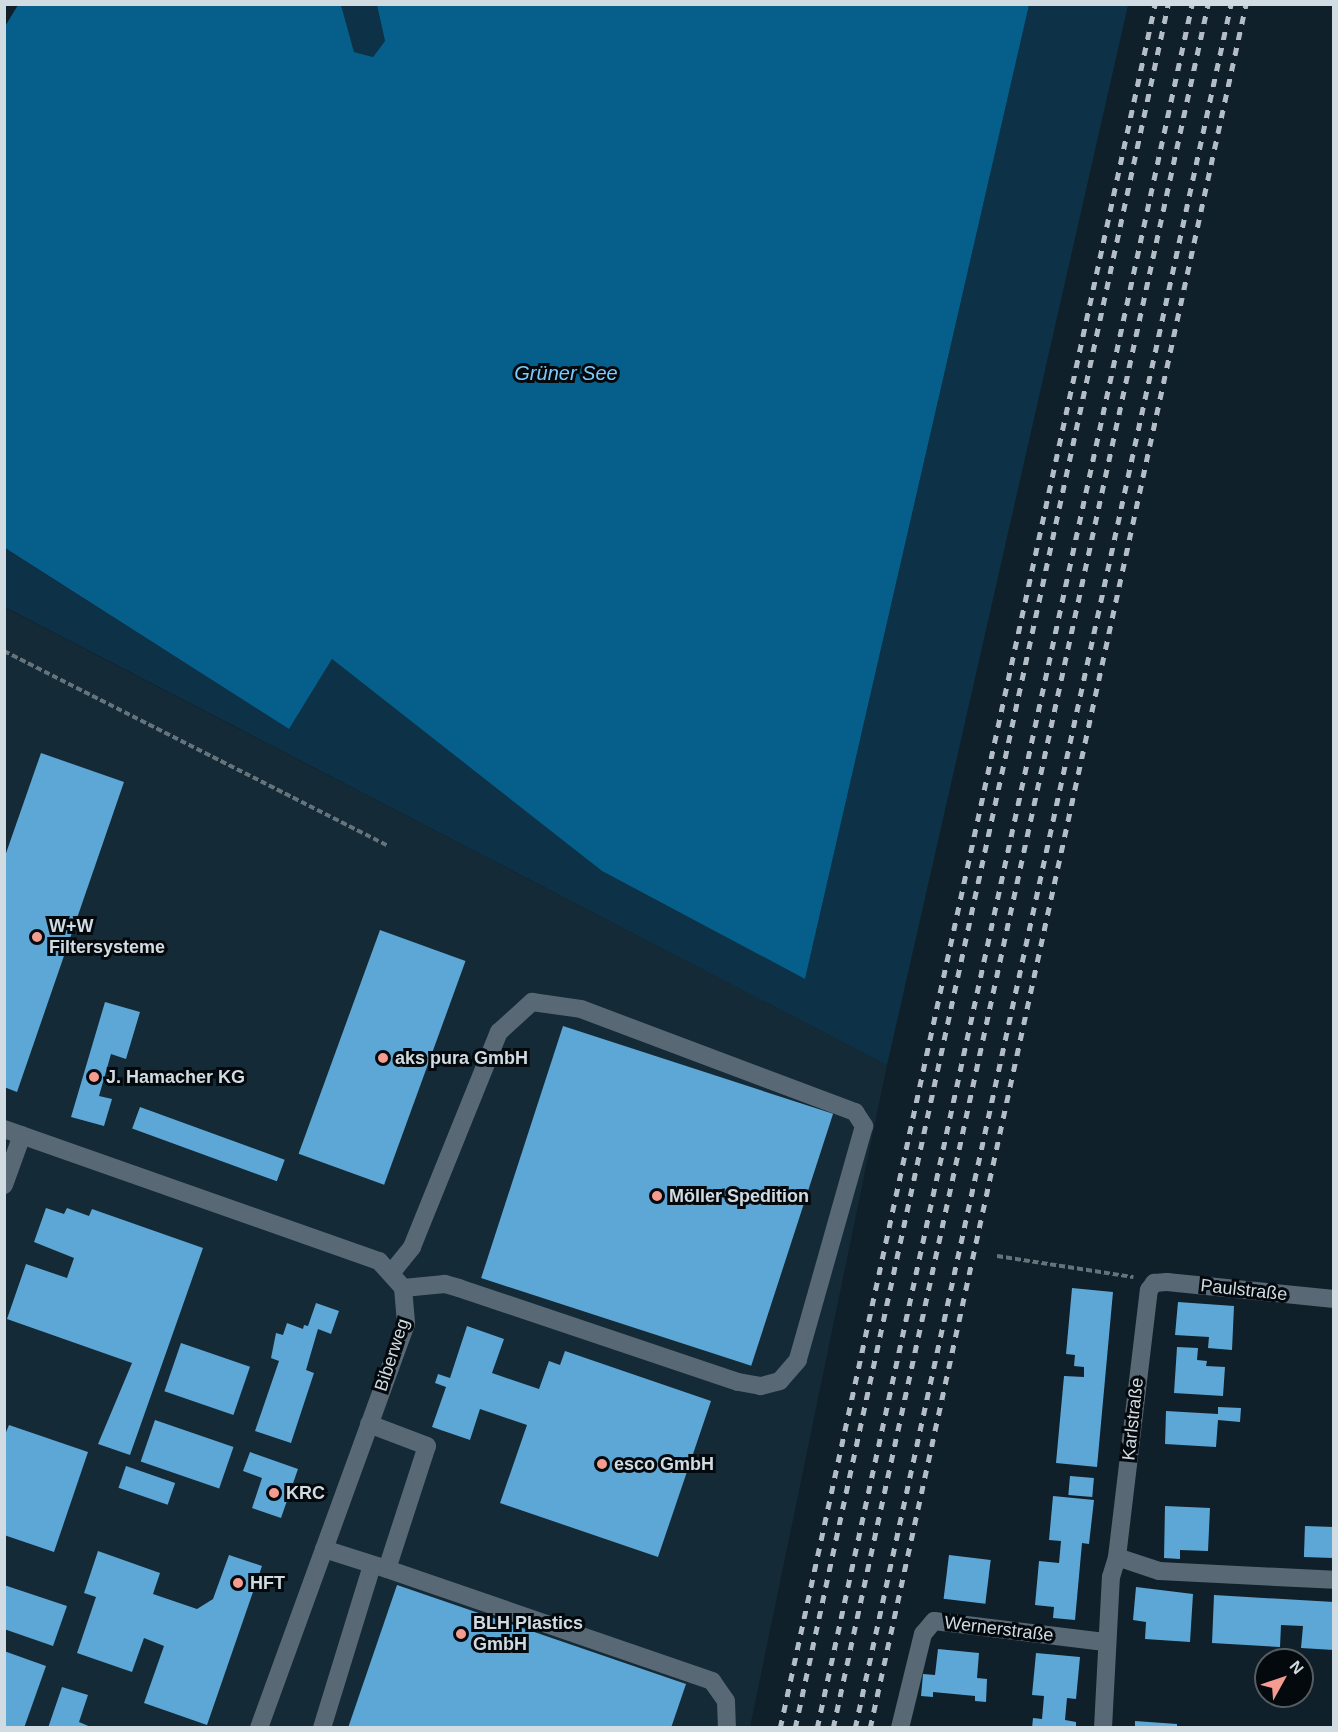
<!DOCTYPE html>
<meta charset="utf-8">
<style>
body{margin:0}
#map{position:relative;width:1338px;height:1732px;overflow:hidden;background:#10202a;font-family:Helvetica,sans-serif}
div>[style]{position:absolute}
.built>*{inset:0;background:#142a37}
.green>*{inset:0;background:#0d3248}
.water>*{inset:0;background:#055f8a}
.building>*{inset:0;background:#5da7d6;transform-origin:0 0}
.path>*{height:4px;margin-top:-2px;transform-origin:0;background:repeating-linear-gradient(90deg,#65737b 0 6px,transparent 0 9px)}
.minor>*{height:18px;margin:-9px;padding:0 9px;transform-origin:9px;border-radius:9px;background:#586975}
.rail>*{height:4.5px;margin-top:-2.25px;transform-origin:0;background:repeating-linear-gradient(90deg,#b2bdc5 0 8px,transparent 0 16px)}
.dots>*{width:16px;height:16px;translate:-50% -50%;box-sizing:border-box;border:3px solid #04090d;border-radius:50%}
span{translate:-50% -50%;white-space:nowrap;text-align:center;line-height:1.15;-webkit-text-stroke:6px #04090d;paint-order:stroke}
.poi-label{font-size:18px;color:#d1dbe2;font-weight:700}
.left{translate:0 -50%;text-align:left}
.street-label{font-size:18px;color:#d1dbe2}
.water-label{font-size:20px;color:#7dcbfd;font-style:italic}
.frame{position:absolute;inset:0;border:6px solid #d1dbe2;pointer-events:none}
.north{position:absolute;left:1254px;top:1648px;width:60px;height:60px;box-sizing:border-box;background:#04090d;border:2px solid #565d62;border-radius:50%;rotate:50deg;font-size:16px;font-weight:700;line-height:24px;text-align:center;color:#d1dbe2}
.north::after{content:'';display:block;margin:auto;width:21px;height:27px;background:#f59c90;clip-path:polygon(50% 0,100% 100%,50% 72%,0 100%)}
</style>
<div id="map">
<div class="built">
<div style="clip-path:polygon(4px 607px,887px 1065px,750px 1727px,5px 1727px)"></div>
</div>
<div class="green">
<div style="clip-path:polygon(341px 5px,377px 5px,385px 41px,373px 57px,354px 52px)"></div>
<div style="clip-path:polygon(1029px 5px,1128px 5px,887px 1065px,5px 607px,4px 548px,289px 729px,332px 659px,602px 871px,805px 979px)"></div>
</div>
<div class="water">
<div style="clip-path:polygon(18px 5px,341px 5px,354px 52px,373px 57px,385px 41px,377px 5px,1029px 5px,805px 979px,602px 871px,332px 659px,289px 729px,5px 548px,4px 28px)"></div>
</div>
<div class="building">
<div style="clip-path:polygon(41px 753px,124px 782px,17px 1092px,4px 1087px,4px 859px)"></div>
<div style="left:380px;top:930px;width:91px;height:238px;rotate:20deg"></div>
<div style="clip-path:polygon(105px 1002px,140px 1012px,126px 1059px,111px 1054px,99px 1096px,112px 1099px,104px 1126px,71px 1117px)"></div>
<div style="left:563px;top:1026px;width:284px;height:265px;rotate:18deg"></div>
<div style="left:140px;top:1107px;width:154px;height:23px;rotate:20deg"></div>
<div style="clip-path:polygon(46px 1208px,64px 1214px,67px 1208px,89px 1216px,92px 1209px,203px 1248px,130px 1455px,98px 1444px,132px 1363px,7px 1319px,26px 1264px,67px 1278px,74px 1258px,34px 1242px)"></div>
<div style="clip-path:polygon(1072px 1288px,1113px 1292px,1097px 1467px,1056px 1463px,1064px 1376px,1084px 1377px,1084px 1367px,1074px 1366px,1075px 1355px,1066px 1354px)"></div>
<div style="clip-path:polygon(1178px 1302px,1234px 1306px,1232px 1350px,1208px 1348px,1209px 1337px,1175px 1335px)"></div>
<div style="clip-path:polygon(316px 1303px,339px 1311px,331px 1334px,318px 1329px,306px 1370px,314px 1373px,291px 1443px,255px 1431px,279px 1361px,271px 1358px,276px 1333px,283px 1335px,287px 1323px,303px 1329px,304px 1325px,308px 1326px)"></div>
<div style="clip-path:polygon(467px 1326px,504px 1339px,492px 1373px,539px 1389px,549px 1361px,560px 1365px,565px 1351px,711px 1401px,658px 1557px,500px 1503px,527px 1425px,480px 1409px,470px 1440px,432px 1427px,446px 1387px,435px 1383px,438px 1374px,450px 1378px)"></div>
<div style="left:181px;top:1343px;width:73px;height:51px;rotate:19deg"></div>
<div style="clip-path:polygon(1177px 1347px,1198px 1348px,1197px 1360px,1207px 1361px,1206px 1366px,1225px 1367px,1223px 1396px,1174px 1393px)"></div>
<div style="clip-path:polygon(1218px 1407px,1241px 1408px,1240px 1422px,1218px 1420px,1216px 1447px,1165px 1444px,1166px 1411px,1218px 1414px)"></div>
<div style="left:155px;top:1420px;width:83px;height:44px;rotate:19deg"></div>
<div style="clip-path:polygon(9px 1425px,88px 1452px,54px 1552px,4px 1535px,4px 1437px)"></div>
<div style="clip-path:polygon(250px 1452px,298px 1469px,281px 1518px,252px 1508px,262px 1478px,243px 1471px)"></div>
<div style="left:126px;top:1466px;width:52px;height:23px;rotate:19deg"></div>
<div style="left:1070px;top:1476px;width:24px;height:19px;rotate:5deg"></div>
<div style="clip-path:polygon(1053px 1496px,1094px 1500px,1089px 1544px,1082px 1543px,1075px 1620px,1053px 1618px,1054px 1607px,1035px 1605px,1039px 1561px,1059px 1563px,1061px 1541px,1049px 1540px)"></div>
<div style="clip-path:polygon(1165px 1506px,1210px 1508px,1208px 1551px,1180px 1550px,1180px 1559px,1164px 1558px)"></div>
<div style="left:1305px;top:1526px;width:29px;height:31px;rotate:2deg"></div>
<div style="clip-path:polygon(98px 1551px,160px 1573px,153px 1594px,197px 1609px,213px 1599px,229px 1555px,262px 1566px,207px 1725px,144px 1703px,164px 1646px,144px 1638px,132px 1672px,77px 1653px,96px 1597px,84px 1593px)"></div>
<div style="left:949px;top:1555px;width:42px;height:44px;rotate:7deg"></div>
<div style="clip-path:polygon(4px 1585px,67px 1606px,53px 1646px,4px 1629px)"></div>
<div style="clip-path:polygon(397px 1585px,686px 1684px,671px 1728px,348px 1728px)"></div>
<div style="clip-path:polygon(1136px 1587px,1193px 1594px,1190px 1642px,1145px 1639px,1146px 1622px,1133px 1620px)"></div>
<div style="clip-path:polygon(1214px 1595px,1334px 1602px,1334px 1650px,1301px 1648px,1303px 1626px,1281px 1625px,1280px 1647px,1212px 1643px)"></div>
<div style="clip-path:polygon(938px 1649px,979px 1653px,977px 1678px,987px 1679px,986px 1702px,975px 1701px,975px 1696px,933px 1692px,933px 1697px,921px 1696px,923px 1674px,935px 1675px)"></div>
<div style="clip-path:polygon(4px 1651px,46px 1666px,24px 1728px,4px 1728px)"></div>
<div style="clip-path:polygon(1036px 1653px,1080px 1657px,1076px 1699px,1067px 1698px,1065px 1720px,1076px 1722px,1076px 1728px,1032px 1728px,1033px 1718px,1042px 1719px,1044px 1696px,1032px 1695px)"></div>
<div style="clip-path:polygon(62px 1687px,88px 1695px,79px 1722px,93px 1728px,48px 1728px)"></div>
<div style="clip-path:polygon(1135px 1721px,1177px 1724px,1177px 1728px,1135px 1728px)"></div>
</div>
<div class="path">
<div style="left:4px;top:651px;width:431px;rotate:26.9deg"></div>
<div style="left:997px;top:1256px;width:138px;rotate:8.8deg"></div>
</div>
<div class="minor">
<div style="left:4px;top:1129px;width:398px;rotate:19.4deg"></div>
<div style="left:379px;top:1261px;width:36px;rotate:48deg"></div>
<div style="left:403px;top:1288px;width:36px;rotate:85deg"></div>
<div style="left:406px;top:1324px;width:430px;rotate:110deg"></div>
<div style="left:4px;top:1185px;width:53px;rotate:-70.2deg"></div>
<div style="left:392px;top:1272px;width:32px;rotate:-51deg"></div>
<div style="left:412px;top:1247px;width:232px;rotate:-68deg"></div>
<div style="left:499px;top:1032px;width:45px;rotate:-42.3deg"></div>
<div style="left:532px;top:1002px;width:49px;rotate:8.1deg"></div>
<div style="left:581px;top:1009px;width:293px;rotate:20.6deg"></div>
<div style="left:855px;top:1112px;width:17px;rotate:57deg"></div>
<div style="left:864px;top:1126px;width:243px;rotate:105.8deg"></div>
<div style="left:798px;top:1360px;width:28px;rotate:131deg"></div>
<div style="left:780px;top:1381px;width:20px;rotate:165deg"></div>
<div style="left:761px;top:1386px;width:23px;rotate:-170deg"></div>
<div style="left:738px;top:1382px;width:294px;rotate:-161.4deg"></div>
<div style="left:459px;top:1288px;width:15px;rotate:-164deg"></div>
<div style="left:445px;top:1284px;width:42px;rotate:174.6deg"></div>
<div style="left:324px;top:1549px;width:66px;rotate:17.6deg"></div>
<div style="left:387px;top:1569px;width:129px;rotate:-72deg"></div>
<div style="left:427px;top:1446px;width:62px;rotate:-159.2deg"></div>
<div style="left:1117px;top:1557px;width:44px;rotate:18.4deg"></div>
<div style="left:1159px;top:1571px;width:175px;rotate:2.9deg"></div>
<div style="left:387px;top:1569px;width:344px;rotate:19deg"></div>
<div style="left:712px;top:1681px;width:24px;rotate:55deg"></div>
<div style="left:726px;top:1701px;width:27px;rotate:88deg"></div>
<div style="left:322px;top:1728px;width:170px;rotate:-72.9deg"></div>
<div style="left:900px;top:1728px;width:97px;rotate:-76.3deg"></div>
<div style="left:923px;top:1634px;width:17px;rotate:-50deg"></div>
<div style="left:934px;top:1621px;width:172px;rotate:7deg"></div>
<div style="left:1103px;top:1728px;width:151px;rotate:-87deg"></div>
<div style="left:1111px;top:1577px;width:21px;rotate:-73deg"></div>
<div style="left:1117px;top:1557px;width:269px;rotate:-83.2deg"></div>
<div style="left:1149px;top:1290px;width:9px;rotate:-54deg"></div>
<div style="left:1154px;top:1283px;width:13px;rotate:-4deg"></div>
<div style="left:1167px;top:1282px;width:168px;rotate:5.8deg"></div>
</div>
<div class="rail">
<div style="left:780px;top:1728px;width:1764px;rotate:-77.73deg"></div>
<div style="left:795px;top:1728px;width:1764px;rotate:-77.79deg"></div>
<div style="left:817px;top:1728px;width:1764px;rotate:-77.73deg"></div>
<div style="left:833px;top:1728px;width:1764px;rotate:-77.73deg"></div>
<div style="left:855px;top:1728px;width:1765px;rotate:-77.7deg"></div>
<div style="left:870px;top:1728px;width:1765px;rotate:-77.7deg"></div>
</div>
<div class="dots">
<div style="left:37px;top:937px;background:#f59c90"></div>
<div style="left:383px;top:1058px;background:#f59c90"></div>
<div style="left:94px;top:1077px;background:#f59c90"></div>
<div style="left:657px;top:1196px;background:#f59c90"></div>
<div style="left:602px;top:1464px;background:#f59c90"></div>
<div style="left:274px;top:1493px;background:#f59c90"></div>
<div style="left:238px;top:1583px;background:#f59c90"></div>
<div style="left:461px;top:1634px;background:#f59c90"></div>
</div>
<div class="poi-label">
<span class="left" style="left:49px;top:937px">W+W<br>Filtersysteme</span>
<span class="left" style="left:395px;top:1058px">aks pura GmbH</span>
<span class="left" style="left:106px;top:1077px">J. Hamacher KG</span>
<span class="left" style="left:669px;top:1196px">Möller Spedition</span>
<span class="left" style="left:614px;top:1464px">esco GmbH</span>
<span class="left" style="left:286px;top:1493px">KRC</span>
<span class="left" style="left:250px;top:1583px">HFT</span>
<span class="left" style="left:473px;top:1634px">BLH Plastics<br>GmbH</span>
</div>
<div class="street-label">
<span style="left:1244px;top:1290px;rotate:6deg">Paulstraße</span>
<span style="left:392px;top:1355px;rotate:-72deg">Biberweg</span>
<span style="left:1133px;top:1419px;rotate:-84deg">Karlstraße</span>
<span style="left:999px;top:1629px;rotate:7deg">Wernerstraße</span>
</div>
<div class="water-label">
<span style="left:566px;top:373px">Grüner See</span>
</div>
<div class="frame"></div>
<div class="north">N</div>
</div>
